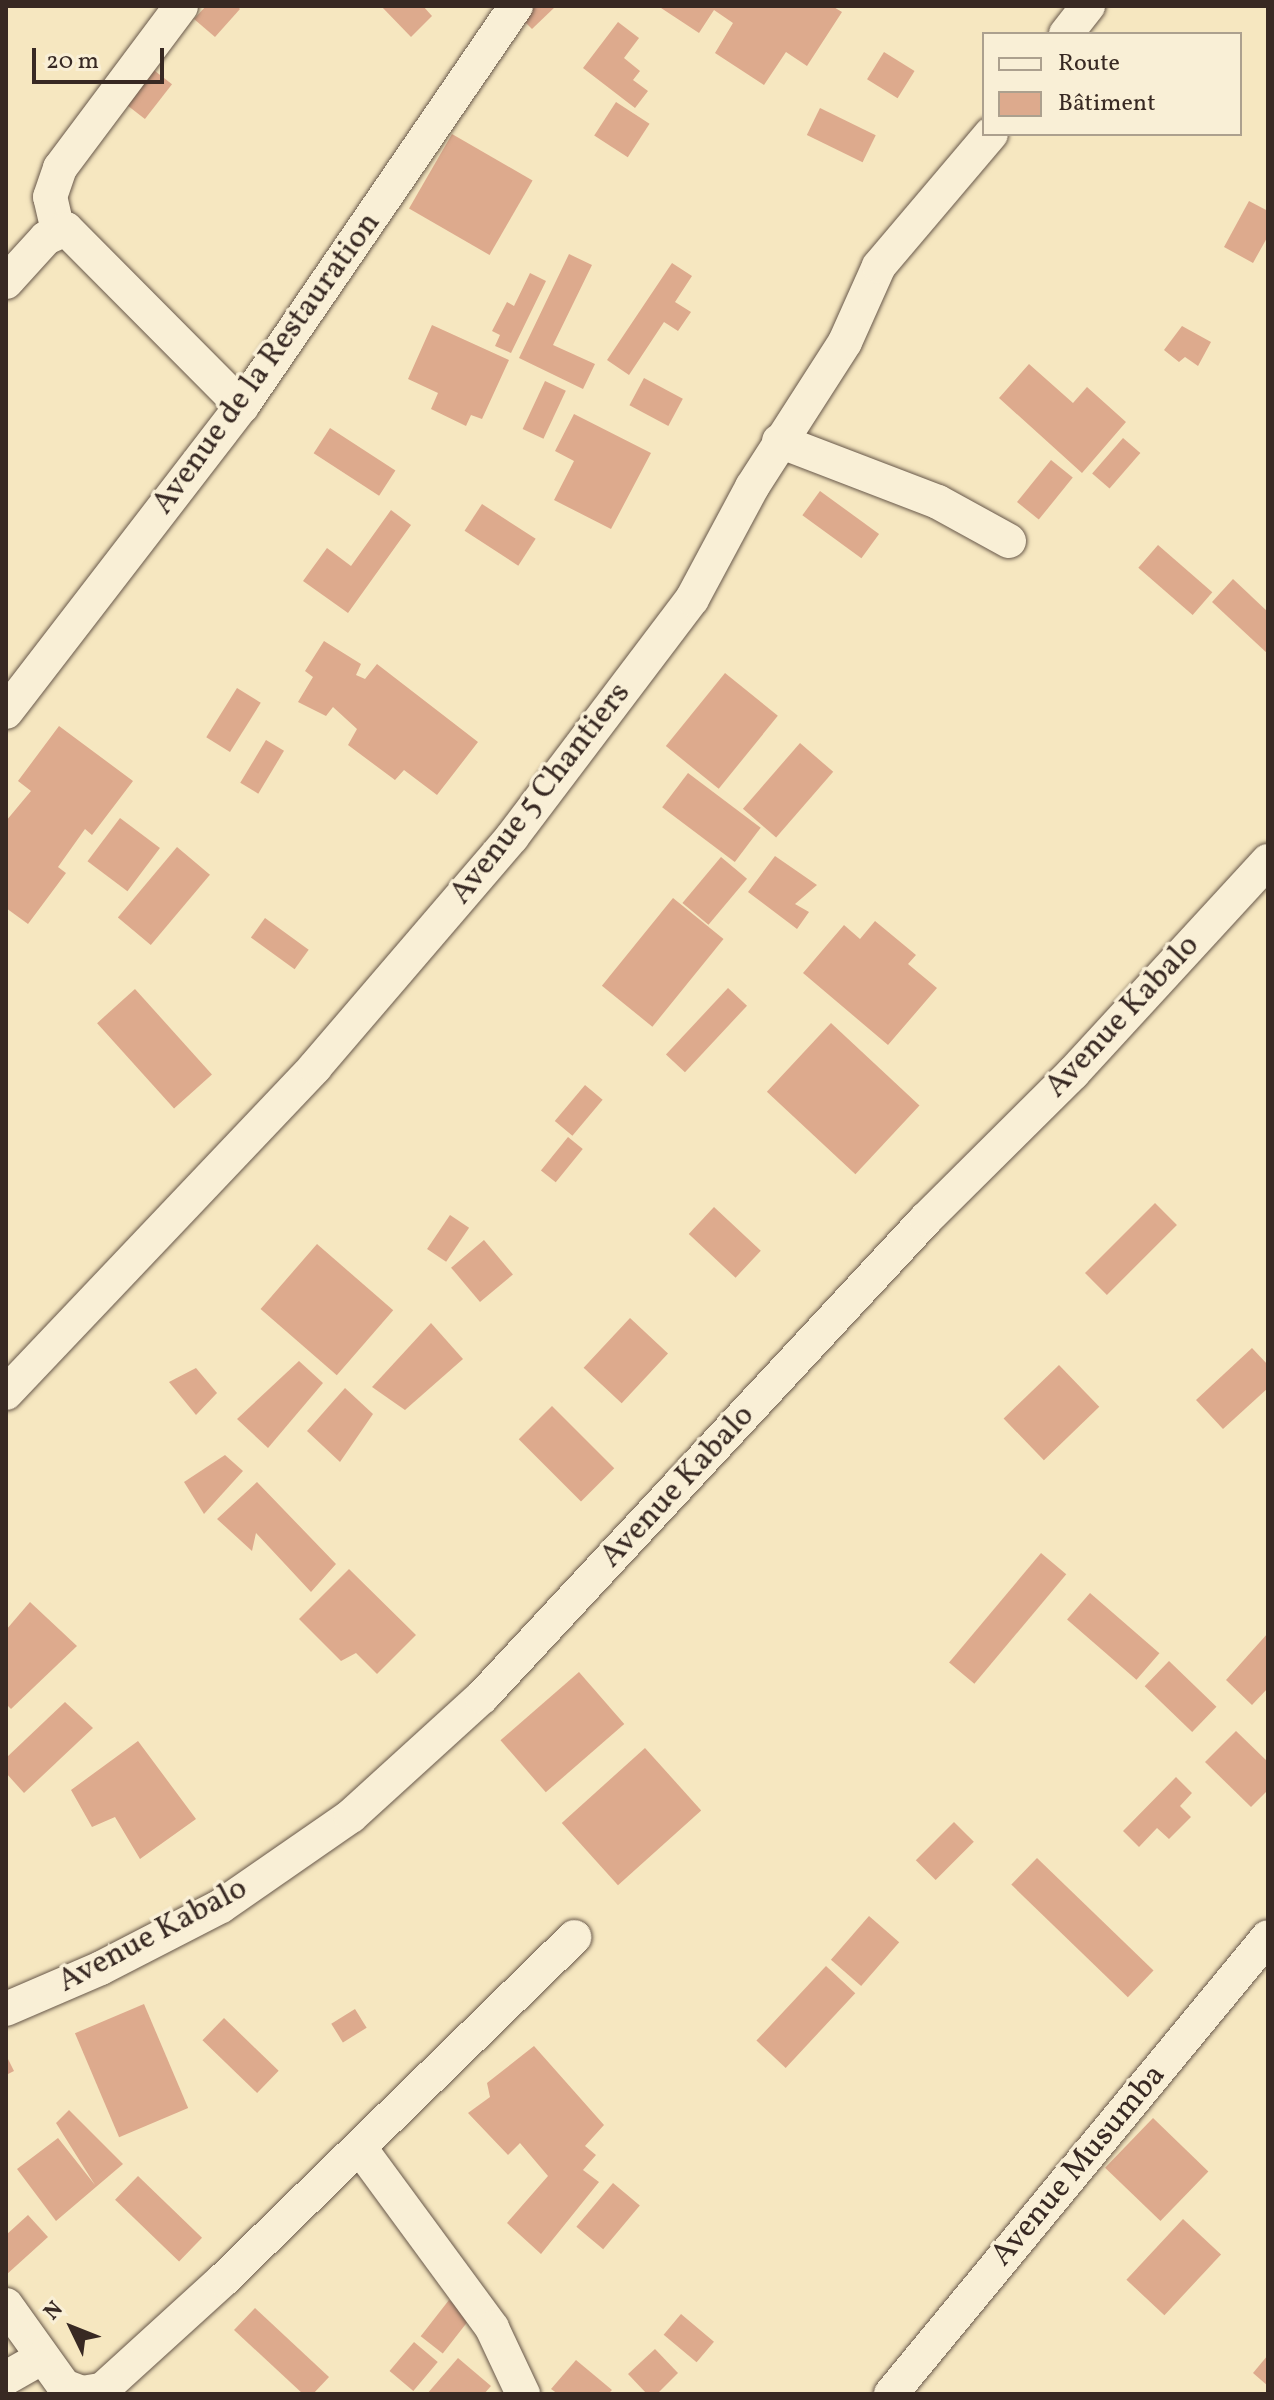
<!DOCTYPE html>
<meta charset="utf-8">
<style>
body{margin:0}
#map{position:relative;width:1274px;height:2400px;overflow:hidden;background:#f6e7c0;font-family:Vollkorn,serif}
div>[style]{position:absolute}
.building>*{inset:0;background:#ddaa8d;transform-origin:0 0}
.roads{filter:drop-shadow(0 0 2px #68584a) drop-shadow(0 0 2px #68584a)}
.street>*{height:34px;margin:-17px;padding:0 17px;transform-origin:17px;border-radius:17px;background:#f9efd6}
span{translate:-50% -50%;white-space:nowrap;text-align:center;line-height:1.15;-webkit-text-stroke:7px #f9efd6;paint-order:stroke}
.street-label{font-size:32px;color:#382923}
.frame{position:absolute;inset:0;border:8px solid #382923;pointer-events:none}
.legend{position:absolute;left:982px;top:32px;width:260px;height:104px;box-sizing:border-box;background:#f9efd6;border:2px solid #aca08e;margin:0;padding:10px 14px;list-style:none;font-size:24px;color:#382923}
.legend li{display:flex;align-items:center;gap:16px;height:40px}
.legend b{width:40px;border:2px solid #aca08e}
.north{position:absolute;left:32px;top:2288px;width:80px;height:80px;-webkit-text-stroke:6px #f9efd6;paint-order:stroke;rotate:313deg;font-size:22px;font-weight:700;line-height:32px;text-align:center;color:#382923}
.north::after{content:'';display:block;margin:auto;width:28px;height:36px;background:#382923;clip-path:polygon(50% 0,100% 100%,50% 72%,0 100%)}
.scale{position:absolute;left:32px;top:48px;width:132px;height:36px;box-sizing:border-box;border:4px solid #382923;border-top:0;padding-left:10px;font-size:24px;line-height:28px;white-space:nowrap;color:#382923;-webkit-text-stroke:6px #f9efd6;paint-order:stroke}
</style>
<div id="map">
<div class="building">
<div style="clip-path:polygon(206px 6px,237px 6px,240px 9px,215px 37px,194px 19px)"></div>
<div style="clip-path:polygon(381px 6px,423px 6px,432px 16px,411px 37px)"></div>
<div style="clip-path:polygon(523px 6px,556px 6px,532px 29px,516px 13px)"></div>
<div style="clip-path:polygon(658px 6px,832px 6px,842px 12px,807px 66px,786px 52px,764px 85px,715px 53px,733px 23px,714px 10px,699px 33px)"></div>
<div style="clip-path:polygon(618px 22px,639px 38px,624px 58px,640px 71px,633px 80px,648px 91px,635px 108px,583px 68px)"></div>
<div style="left:884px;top:52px;width:36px;height:32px;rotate:32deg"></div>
<div style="left:146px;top:64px;width:33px;height:44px;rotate:38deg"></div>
<div style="left:616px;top:102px;width:40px;height:40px;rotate:33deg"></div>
<div style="left:820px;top:108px;width:62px;height:30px;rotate:26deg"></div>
<div style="left:452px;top:134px;width:93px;height:86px;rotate:30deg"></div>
<div style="clip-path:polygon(1249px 201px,1268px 211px,1268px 236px,1253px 263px,1224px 247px)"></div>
<div style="clip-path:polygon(569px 254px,592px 265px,553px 345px,595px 364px,583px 389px,519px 358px)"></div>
<div style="clip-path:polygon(672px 263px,692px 276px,675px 302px,691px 312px,678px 331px,664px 322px,629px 375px,607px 360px)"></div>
<div style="clip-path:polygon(530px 273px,546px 281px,511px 353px,495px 346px,500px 335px,492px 331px,507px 302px,514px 306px)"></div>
<div style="clip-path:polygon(432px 325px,509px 360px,482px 419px,471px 415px,466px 426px,431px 409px,438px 393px,408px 379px)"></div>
<div style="clip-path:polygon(1182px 326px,1211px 342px,1198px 366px,1185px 357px,1179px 362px,1164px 350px)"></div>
<div style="clip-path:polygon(1029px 364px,1073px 403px,1087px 387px,1126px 422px,1082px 473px,999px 398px)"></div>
<div style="left:644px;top:378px;width:44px;height:31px;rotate:28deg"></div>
<div style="left:545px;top:381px;width:23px;height:53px;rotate:25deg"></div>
<div style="clip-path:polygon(574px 414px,651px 453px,611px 529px,554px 500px,574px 461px,555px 451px)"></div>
<div style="left:330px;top:428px;width:78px;height:30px;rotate:33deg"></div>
<div style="left:1123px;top:438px;width:23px;height:47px;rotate:41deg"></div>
<div style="left:1051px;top:460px;width:28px;height:54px;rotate:39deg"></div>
<div style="left:820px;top:491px;width:73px;height:30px;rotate:36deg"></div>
<div style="left:482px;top:504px;width:64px;height:32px;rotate:33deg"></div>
<div style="clip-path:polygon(391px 510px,411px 525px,348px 613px,303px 581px,327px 548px,351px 566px)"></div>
<div style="left:1158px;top:545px;width:72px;height:30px;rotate:41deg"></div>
<div style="clip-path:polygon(1233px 579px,1268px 612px,1268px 654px,1212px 602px)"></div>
<div style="clip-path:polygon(324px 641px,361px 664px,356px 675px,365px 679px,377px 664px,478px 742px,437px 795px,404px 770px,395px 780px,348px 745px,357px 729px,333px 707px,326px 716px,298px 702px,313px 677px,305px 671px)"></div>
<div style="left:725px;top:673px;width:68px;height:94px;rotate:39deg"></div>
<div style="left:237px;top:688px;width:28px;height:58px;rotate:32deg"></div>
<div style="clip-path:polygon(59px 726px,133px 781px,92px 835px,85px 829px,58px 867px,66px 873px,28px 924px,6px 908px,6px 821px,31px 791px,18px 781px)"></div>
<div style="left:266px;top:740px;width:21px;height:50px;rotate:31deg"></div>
<div style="left:800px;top:743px;width:44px;height:87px;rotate:41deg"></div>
<div style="left:688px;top:773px;width:91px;height:43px;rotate:37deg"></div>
<div style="left:120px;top:818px;width:50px;height:54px;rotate:37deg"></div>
<div style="left:177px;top:847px;width:43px;height:92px;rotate:40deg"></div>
<div style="clip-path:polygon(775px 856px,817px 885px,795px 904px,809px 912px,797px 929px,748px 892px)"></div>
<div style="left:721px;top:857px;width:34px;height:60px;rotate:40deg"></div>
<div style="left:673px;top:898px;width:65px;height:113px;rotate:39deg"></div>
<div style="left:265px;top:918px;width:54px;height:24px;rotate:36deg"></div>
<div style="clip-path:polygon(875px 921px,916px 955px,908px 964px,937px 988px,888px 1045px,803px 973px,844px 925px,860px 939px)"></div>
<div style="left:728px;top:988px;width:26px;height:91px;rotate:43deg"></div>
<div style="left:135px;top:989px;width:115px;height:51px;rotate:48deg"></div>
<div style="left:831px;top:1023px;width:121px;height:94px;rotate:43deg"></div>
<div style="left:585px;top:1085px;width:23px;height:47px;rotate:40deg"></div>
<div style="left:568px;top:1137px;width:19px;height:43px;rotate:39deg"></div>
<div style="left:1155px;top:1203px;width:31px;height:99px;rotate:45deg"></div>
<div style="left:714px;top:1207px;width:64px;height:37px;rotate:43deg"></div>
<div style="left:450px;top:1215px;width:23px;height:41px;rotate:34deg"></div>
<div style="left:484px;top:1240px;width:45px;height:43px;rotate:50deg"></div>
<div style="left:317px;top:1244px;width:101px;height:86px;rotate:41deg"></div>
<div style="left:630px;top:1318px;width:52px;height:68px;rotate:43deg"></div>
<div style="clip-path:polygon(431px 1323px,463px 1359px,405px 1410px,372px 1387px)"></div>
<div style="clip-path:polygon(1252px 1348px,1268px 1365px,1268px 1388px,1223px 1429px,1196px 1400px)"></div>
<div style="clip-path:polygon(299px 1361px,323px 1383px,268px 1448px,237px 1419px)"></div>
<div style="left:1059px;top:1365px;width:58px;height:77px;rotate:46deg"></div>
<div style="clip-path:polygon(196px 1368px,217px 1393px,196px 1415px,169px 1382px)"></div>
<div style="clip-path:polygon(345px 1388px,373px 1414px,340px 1462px,307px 1431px)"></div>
<div style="left:552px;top:1406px;width:88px;height:47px;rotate:45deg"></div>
<div style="clip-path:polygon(225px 1455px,243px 1471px,204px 1514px,184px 1482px)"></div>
<div style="clip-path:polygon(257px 1482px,336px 1564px,311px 1592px,256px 1533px,252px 1551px,217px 1519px)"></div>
<div style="left:1041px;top:1553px;width:33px;height:143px;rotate:40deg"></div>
<div style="clip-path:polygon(349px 1569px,416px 1635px,377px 1674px,356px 1653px,341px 1661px,299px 1619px)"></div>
<div style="left:1090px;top:1593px;width:92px;height:35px;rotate:41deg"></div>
<div style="clip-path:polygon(30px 1602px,77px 1646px,11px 1709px,6px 1704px,6px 1630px)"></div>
<div style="clip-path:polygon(1268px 1633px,1268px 1688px,1252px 1705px,1226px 1680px)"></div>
<div style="left:1169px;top:1661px;width:66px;height:35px;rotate:44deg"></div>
<div style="left:579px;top:1672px;width:69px;height:104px;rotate:49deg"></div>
<div style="clip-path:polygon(65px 1702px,93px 1728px,24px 1793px,6px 1773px,6px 1758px)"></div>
<div style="clip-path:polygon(1236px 1731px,1268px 1762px,1268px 1790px,1251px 1807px,1205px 1762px)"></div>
<div style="clip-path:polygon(138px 1741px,196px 1819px,140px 1859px,115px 1817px,92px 1827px,71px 1790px)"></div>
<div style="left:645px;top:1748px;width:84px;height:112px;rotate:48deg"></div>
<div style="clip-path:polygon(1176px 1777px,1192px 1793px,1180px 1806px,1191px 1817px,1169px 1839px,1157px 1828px,1139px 1847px,1123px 1831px)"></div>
<div style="left:954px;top:1822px;width:28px;height:54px;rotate:45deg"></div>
<div style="left:1037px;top:1858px;width:162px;height:37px;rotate:44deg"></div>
<div style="left:869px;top:1916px;width:40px;height:58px;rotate:41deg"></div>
<div style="left:826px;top:1966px;width:40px;height:102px;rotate:43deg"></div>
<div style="left:144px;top:2004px;width:113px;height:75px;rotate:67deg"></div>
<div style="left:355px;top:2009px;width:22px;height:28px;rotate:58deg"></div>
<div style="left:224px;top:2018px;width:76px;height:31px;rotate:44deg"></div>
<div style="clip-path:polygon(534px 2046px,604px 2125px,585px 2146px,596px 2155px,583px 2170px,599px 2182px,541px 2254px,507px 2223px,548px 2176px,520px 2143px,508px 2155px,468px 2113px,490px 2097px,487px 2083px)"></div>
<div style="clip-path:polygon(6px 2055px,14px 2071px,6px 2075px)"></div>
<div style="clip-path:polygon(69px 2110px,123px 2164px,56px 2221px,17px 2169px,58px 2138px,95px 2185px,56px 2123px)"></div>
<div style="left:1153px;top:2118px;width:77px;height:69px;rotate:44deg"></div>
<div style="left:138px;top:2176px;width:89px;height:33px;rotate:44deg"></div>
<div style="left:613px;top:2183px;width:35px;height:57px;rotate:40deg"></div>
<div style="clip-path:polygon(28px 2215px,48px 2237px,6px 2275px,6px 2235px)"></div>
<div style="left:1183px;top:2219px;width:52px;height:83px;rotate:43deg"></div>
<div style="left:449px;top:2300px;width:28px;height:46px;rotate:38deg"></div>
<div style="clip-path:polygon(255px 2308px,329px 2377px,313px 2394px,303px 2394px,234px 2330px)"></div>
<div style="left:681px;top:2314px;width:43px;height:27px;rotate:40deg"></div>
<div style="left:414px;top:2342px;width:31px;height:38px;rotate:40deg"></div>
<div style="clip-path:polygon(655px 2349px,678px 2373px,657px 2394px,647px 2394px,628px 2374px)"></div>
<div style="clip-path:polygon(1268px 2355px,1268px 2386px,1253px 2373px)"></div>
<div style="clip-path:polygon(458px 2358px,491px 2386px,484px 2394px,427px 2394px)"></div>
<div style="clip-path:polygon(576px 2360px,612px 2390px,608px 2394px,558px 2394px,551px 2389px)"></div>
</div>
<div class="roads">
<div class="street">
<div style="left:1066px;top:34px;width:36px;rotate:-52deg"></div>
<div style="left:58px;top:231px;width:35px;rotate:-103deg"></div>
<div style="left:50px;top:197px;width:31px;rotate:-71deg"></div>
<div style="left:60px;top:168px;width:202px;rotate:-53.2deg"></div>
<div style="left:6px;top:282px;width:59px;rotate:-47.7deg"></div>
<div style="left:46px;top:238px;width:22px;rotate:-24deg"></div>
<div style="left:66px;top:229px;width:250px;rotate:45.2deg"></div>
<div style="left:779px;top:441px;width:170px;rotate:21deg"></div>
<div style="left:938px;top:502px;width:81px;rotate:28.8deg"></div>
<div style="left:6px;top:712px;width:386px;rotate:-52.4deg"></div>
<div style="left:242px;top:406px;width:485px;rotate:-55.6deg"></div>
<div style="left:6px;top:1393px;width:449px;rotate:-46.5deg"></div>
<div style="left:315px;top:1067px;width:303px;rotate:-49.4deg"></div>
<div style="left:512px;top:837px;width:298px;rotate:-52.9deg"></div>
<div style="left:692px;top:599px;width:127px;rotate:-61.8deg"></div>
<div style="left:752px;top:487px;width:172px;rotate:-57.3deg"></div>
<div style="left:845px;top:342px;width:83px;rotate:-65.9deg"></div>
<div style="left:879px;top:266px;width:173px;rotate:-49.7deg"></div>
<div style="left:6px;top:2009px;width:103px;rotate:-23.3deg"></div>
<div style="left:101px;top:1968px;width:135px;rotate:-27.3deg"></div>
<div style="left:221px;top:1906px;width:158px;rotate:-34.7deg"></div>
<div style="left:351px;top:1816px;width:177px;rotate:-42.3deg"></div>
<div style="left:482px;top:1697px;width:652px;rotate:-47.11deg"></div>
<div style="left:926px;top:1219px;width:207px;rotate:-44.8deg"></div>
<div style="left:1073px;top:1073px;width:288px;rotate:-47.4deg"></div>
<div style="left:360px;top:2148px;width:223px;rotate:53.7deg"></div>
<div style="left:492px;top:2328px;width:73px;rotate:64.8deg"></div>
<div style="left:6px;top:2305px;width:100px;rotate:54.4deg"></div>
<div style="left:64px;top:2386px;width:19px;rotate:21deg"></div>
<div style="left:82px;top:2393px;width:20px;rotate:-9deg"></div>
<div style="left:102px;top:2390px;width:164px;rotate:-42.3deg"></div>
<div style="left:223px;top:2280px;width:491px;rotate:-44.3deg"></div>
<div style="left:6px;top:2378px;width:40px;rotate:-29.7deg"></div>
<div style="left:891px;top:2394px;width:592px;rotate:-50.48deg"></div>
</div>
</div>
<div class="street-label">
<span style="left:267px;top:364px;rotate:-54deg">Avenue de la Restauration</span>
<span style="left:541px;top:794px;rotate:-52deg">Avenue 5 Chantiers</span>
<span style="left:1123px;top:1017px;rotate:-47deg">Avenue Kabalo</span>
<span style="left:678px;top:1487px;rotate:-47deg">Avenue Kabalo</span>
<span style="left:153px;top:1936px;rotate:-28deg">Avenue Kabalo</span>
<span style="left:1079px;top:2166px;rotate:-50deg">Avenue Musumba</span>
</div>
<div class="frame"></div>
<ul class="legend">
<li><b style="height:10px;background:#f9efd6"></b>Route</li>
<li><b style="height:22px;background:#ddaa8d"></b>Bâtiment</li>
</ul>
<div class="north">N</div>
<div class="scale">20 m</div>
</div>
